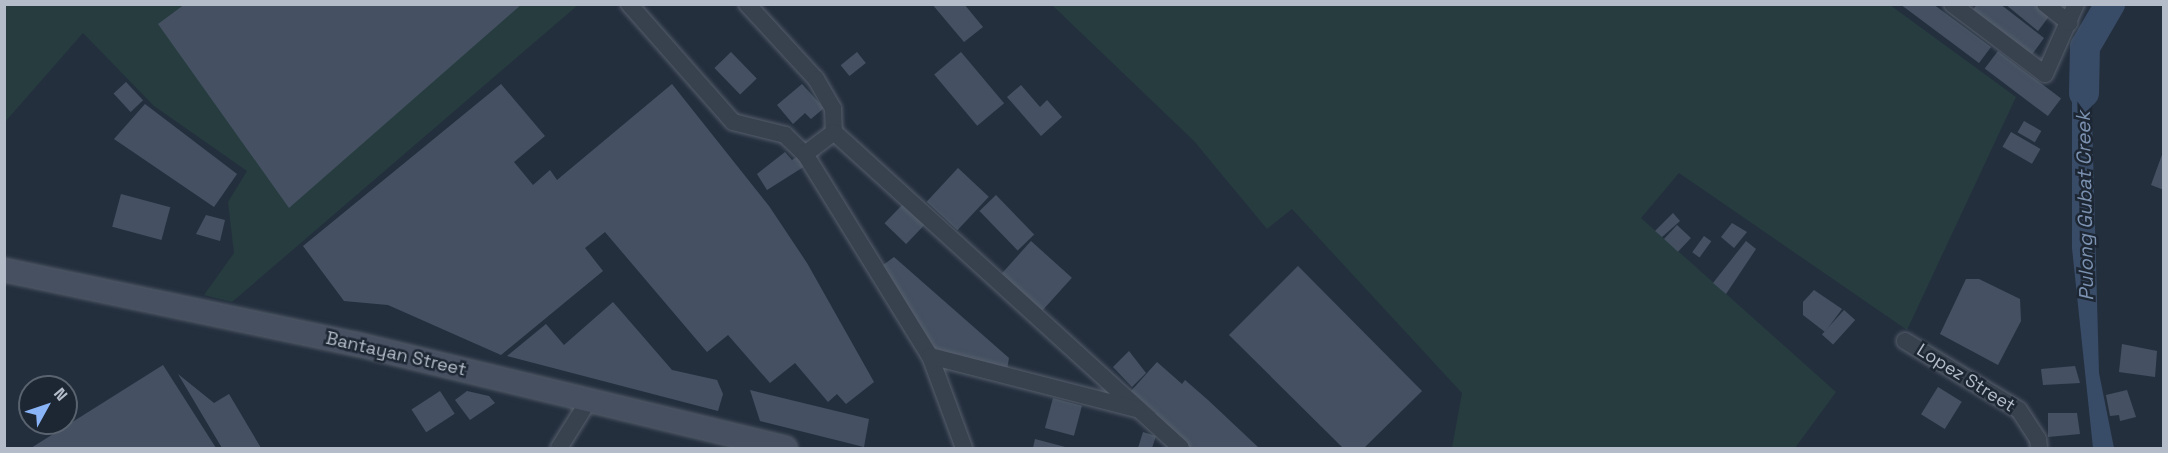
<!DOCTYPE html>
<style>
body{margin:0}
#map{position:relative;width:2168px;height:453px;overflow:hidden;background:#242f3e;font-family:"Space Grotesk",sans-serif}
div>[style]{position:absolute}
.green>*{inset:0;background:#263c3f}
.water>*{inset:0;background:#394c67}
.river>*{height:30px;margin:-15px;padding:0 15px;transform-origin:15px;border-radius:15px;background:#394c67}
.building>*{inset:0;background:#455162;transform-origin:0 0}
.roads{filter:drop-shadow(0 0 2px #565f6c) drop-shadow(0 0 2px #565f6c)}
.minor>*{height:16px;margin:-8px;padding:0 8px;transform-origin:8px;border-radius:8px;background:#38414e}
.secondary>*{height:22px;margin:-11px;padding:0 11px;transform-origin:11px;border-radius:11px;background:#465061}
span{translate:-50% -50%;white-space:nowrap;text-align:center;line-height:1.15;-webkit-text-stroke:5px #1d2633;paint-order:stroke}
.street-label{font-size:18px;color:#b4bcc9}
.water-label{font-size:20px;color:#7c92b1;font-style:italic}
.frame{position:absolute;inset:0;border:6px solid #b4bcc9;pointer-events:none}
.north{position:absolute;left:18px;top:375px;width:60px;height:60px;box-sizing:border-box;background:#1d2633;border:2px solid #59626f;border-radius:50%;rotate:50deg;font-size:16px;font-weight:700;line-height:24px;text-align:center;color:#b4bcc9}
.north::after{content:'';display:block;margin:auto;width:21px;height:27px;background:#8ab4f8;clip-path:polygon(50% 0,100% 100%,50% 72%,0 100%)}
</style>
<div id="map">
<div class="green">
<div style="clip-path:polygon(5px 5px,578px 5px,232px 302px,204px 295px,234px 253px,228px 202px,247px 171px,154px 106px,83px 33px,5px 122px)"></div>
<div style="clip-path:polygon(1052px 5px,1890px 5px,2016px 97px,1907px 330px,1679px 173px,1641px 218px,1836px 392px,1795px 448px,1452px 448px,1462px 393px,1292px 209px,1267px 229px,1194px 141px)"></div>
</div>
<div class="water">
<div style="clip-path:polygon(2104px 4px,2122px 5px,2090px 45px,2099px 373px,2114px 448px,2093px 448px,2072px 248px,2072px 82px)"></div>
</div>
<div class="river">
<div style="left:2084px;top:93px;width:46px;rotate:-88.8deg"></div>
<div style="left:2085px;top:47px;width:50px;rotate:-59.8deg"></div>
</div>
<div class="building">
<div style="clip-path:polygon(185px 4px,522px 4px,289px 208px,158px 24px)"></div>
<div style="clip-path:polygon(932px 4px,964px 4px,983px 27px,964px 42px)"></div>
<div style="clip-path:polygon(1900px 4px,1933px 4px,1991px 47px,1979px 63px)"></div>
<div style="clip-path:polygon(1977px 4px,2000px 4px,2044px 38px,2031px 56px,1972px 11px)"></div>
<div style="clip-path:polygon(2005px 4px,2036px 4px,2050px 15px,2038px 31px)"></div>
<div style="left:1998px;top:51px;width:79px;height:22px;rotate:37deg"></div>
<div style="left:731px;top:52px;width:37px;height:23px;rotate:46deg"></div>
<div style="left:857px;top:52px;width:14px;height:21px;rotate:51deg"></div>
<div style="left:961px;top:52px;width:67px;height:35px;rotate:50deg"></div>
<div style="left:126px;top:82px;width:25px;height:17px;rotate:47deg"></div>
<div style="clip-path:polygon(501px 84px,545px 136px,514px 162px,533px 185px,550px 170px,557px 180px,672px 84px,769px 206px,807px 263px,874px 382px,846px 404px,837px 394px,828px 402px,795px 363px,770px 383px,728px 335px,707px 352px,605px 232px,585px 248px,603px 271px,501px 355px,388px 305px,344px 301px,303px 246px)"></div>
<div style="clip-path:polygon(802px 84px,824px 108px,811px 119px,805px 113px,793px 124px,777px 105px)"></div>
<div style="clip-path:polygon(1021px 85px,1040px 107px,1047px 100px,1062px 117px,1041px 136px,1007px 97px)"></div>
<div style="clip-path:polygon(145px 104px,237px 174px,214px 207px,114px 139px)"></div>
<div style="left:2024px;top:121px;width:20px;height:13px;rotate:30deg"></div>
<div style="left:2011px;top:132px;width:34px;height:17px;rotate:30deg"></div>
<div style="clip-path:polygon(785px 152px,792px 160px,798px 156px,805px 166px,767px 190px,757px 174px)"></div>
<div style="clip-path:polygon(2163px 152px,2164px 152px,2164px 190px,2151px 185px)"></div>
<div style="left:958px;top:168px;width:42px;height:46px;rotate:43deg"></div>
<div style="left:121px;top:194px;width:51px;height:34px;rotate:15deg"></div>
<div style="left:996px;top:195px;width:55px;height:23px;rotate:46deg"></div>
<div style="left:904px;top:203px;width:30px;height:28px;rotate:44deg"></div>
<div style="clip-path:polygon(1673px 213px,1680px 221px,1662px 237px,1655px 231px)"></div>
<div style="clip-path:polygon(206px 215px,225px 220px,220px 241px,196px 234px)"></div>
<div style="clip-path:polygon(1732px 223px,1747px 232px,1734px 248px,1721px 237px)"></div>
<div style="left:1677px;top:225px;width:19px;height:19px;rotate:43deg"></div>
<div style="left:1704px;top:236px;width:9px;height:20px;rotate:36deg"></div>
<div style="left:1031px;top:241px;width:55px;height:44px;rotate:42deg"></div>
<div style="clip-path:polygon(1746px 241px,1756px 249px,1726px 294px,1713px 283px)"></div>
<div style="clip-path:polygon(894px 257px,1009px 358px,1007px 370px,935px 351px,879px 268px)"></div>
<div style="clip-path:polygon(1298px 266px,1422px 391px,1364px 448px,1343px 448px,1229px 335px)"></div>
<div style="clip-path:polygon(1966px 279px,1979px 279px,2020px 299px,2021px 321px,1998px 365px,1940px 334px)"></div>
<div style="clip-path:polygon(1814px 290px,1842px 309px,1825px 332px,1803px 315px,1803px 302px)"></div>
<div style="clip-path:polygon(613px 302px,672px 370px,717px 380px,723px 394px,718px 411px,507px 356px,546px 324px,564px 345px)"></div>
<div style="left:1844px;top:310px;width:15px;height:33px;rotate:42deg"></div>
<div style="clip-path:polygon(2122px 344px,2157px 351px,2155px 377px,2119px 372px)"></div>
<div style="clip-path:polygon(1129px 351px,1146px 373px,1132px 387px,1113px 367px)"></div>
<div style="clip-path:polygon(1157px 362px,1182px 384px,1185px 380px,1208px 400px,1259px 448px,1190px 448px,1153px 417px,1156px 413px,1131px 391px)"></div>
<div style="clip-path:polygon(163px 365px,216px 448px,31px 448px)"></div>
<div style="clip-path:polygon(2075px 366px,2080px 383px,2043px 385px,2041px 369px)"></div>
<div style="clip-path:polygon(178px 374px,214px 403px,229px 394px,261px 448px,222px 448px)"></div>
<div style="left:1938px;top:387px;width:28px;height:32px;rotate:32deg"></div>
<div style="clip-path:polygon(750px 390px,869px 419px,864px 447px,760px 421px)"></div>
<div style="clip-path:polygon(2127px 390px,2136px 417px,2120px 421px,2119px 415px,2110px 416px,2106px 395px)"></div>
<div style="left:440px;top:391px;width:27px;height:34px;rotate:57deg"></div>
<div style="clip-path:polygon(467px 391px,489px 396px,495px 403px,470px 420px,455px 400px)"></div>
<div style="left:1053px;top:398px;width:30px;height:31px;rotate:15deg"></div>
<div style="clip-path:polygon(2048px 413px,2077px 413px,2080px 434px,2048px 437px)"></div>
<div style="clip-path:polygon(1143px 432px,1156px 436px,1152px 448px,1138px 448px)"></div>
<div style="clip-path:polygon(1035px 439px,1069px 448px,1033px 448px)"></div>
</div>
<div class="roads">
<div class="minor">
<div style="left:629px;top:4px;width:157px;rotate:48.6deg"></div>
<div style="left:733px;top:122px;width:54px;rotate:14deg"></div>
<div style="left:785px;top:135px;width:28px;rotate:44deg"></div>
<div style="left:805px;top:154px;width:238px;rotate:58.3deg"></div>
<div style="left:930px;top:356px;width:98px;rotate:69.7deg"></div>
<div style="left:747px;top:4px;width:102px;rotate:47.4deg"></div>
<div style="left:816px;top:79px;width:34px;rotate:60deg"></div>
<div style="left:833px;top:108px;width:24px;rotate:88deg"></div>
<div style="left:834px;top:132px;width:469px;rotate:42.3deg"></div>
<div style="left:1952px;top:4px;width:116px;rotate:37deg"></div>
<div style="left:2045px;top:74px;width:77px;rotate:-66.1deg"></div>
<div style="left:2045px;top:4px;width:31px;rotate:38deg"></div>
<div style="left:805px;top:154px;width:36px;rotate:-37deg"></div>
<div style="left:1905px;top:341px;width:133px;rotate:31.2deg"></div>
<div style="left:2019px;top:410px;width:35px;rotate:57deg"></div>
<div style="left:2038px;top:439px;width:9px;rotate:84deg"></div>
<div style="left:930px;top:356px;width:213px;rotate:14.4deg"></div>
<div style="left:559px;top:448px;width:57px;rotate:-58deg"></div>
</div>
<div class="secondary">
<div style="left:4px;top:270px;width:360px;rotate:11.9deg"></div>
<div style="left:356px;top:344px;width:442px;rotate:13.6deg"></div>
</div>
</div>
<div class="street-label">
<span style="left:396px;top:354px;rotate:13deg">Bantayan Street</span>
<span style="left:1966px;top:378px;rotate:32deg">Lopez Street</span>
</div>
<div class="water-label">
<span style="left:2085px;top:206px;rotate:-91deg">Pulong Gubat Creek</span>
</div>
<div class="frame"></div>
<div class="north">N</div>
</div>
